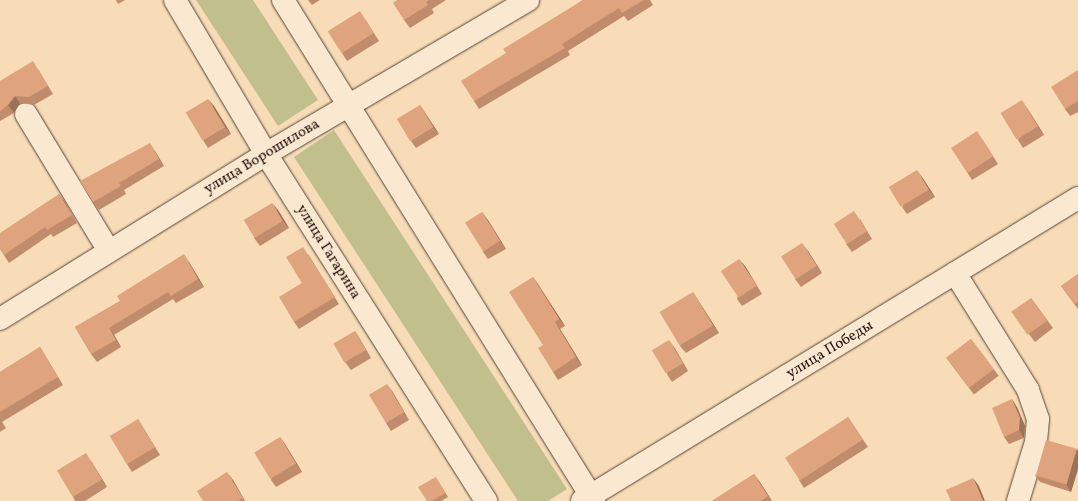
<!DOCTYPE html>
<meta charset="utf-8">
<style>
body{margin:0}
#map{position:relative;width:1078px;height:501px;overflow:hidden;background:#f7dcb7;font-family:Vollkorn,serif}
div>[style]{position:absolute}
.green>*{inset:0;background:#c1bf8c}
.roads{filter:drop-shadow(0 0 1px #574437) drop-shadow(0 0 1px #574437)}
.minor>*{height:22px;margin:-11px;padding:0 11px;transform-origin:11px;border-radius:11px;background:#fae8d0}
.wall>*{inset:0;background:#c08c6c;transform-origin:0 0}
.shaded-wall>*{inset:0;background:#9c7258}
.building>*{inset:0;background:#dfa37d;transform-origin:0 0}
span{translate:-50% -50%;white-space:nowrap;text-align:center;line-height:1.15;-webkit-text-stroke:4px #fae8d0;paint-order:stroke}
.street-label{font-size:15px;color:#22120c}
</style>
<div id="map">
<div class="green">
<div style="clip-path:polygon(196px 0,253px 0,318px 100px,278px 126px)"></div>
<div style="clip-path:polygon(334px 130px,567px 489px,548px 501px,518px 501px,294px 157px)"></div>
</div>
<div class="roads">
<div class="minor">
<div style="left:175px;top:0;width:179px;rotate:59.4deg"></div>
<div style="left:266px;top:154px;width:411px;rotate:57.6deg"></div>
<div style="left:283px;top:0;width:590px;rotate:58.17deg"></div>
<div style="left:26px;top:114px;width:160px;rotate:58.8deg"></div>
<div style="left:955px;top:273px;width:138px;rotate:58deg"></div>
<div style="left:1028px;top:390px;width:31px;rotate:71deg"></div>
<div style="left:1038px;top:419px;width:23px;rotate:95deg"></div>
<div style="left:1036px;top:442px;width:62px;rotate:107deg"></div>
<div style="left:0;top:319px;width:313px;rotate:-31.8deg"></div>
<div style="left:266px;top:154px;width:304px;rotate:-30.4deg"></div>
<div style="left:582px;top:501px;width:581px;rotate:-31.42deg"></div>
</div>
</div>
<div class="wall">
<div style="clip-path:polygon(116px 0,125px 0,118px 4px)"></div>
<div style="clip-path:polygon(308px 0,320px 0,312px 5px)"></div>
<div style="clip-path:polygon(397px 0,446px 0,432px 9px,434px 13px,410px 28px,404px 20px)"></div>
<div style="clip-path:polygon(583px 0,650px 0,653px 5px,628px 21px,624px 16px,568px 51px,570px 55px,479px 109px,474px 101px,506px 53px)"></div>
<div style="clip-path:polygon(365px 19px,379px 41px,347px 61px,342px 53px)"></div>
<div style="clip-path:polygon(38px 69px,53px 94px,34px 105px,20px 103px,14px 113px,0 121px,0 81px)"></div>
<div style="clip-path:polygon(1078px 70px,1078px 112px,1070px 116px,1065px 109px)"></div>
<div style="clip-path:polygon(420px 105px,439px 134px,416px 148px,411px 141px)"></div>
<div style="clip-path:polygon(214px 106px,231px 134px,208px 148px,203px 140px)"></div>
<div style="clip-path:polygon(1027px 108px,1044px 135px,1023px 148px,1018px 140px)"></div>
<div style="clip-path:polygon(982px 139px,998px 164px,972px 180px,967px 172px)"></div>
<div style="clip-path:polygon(155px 151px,164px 166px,124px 190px,126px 194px,99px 210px,93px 202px)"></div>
<div style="clip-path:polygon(922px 177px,935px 197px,907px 214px,902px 207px)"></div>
<div style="clip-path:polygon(59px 194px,77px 223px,53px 237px,51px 234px,9px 263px,0 249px)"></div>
<div style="clip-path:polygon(278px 210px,289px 228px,260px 246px,254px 238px)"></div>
<div style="clip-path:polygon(482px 212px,506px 249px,488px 259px,483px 252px)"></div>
<div style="clip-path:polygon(860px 219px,872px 239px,852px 252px,846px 244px)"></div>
<div style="clip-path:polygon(808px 251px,822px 273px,801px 287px,795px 279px)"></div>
<div style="clip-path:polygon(308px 254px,339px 304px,299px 329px,294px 322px)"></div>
<div style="clip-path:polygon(189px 262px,204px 287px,176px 303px,173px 299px,114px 335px,121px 347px,97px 362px,91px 354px,75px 327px)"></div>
<div style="clip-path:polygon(745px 266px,762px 294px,742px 306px,737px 299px)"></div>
<div style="clip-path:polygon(1078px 274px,1078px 309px,1061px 286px)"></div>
<div style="clip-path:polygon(533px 277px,565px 326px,560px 329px,582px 365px,558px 380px,553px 372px,543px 345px)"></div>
<div style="clip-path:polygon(693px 292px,719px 333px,686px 353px,680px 346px)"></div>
<div style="clip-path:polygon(1031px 298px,1053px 328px,1035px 342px,1018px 320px)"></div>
<div style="clip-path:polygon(355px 331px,371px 358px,351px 370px,345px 362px)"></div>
<div style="left:971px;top:339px;width:46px;height:31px;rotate:53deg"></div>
<div style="clip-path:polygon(40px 347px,45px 355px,63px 385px,2px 422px,6px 428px,0 432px,0 372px)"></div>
<div style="clip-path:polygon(674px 347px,688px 371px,672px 382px,667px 374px)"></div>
<div style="clip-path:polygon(392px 391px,409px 420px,391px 431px,386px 423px)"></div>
<div style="clip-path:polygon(1017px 407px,1025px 426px,1024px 438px,1009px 444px,1004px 437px)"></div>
<div style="clip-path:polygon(848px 417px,868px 447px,804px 488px,799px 480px)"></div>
<div style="clip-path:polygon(138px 419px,160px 455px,132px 472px,127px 464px)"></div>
<div style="clip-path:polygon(280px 437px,302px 472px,276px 487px,271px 480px)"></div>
<div style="clip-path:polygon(1077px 449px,1078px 451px,1078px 469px,1071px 492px,1040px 482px,1035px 475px)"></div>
<div style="clip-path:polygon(91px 461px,107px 487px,85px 501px,75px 501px,73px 497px)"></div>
<div style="clip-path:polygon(754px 474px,772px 501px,712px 501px)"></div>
<div style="clip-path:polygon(233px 480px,245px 501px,203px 501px)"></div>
<div style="clip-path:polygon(438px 481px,448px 497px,441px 501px,427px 501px)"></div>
</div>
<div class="shaded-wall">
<div style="clip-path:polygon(15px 96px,20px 103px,14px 113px,8px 105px)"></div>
<div style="clip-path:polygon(208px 99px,214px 106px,231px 134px,225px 127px)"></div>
<div style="clip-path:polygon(1022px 100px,1027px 108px,1044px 135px,1038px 127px)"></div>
<div style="clip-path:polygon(420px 105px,425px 113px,439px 134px,433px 127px)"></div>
<div style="clip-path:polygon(150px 143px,155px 151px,164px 166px,159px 159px)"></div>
<div style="clip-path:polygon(917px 170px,922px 177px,935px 197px,929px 190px)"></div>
<div style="clip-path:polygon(59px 194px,65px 202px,77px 223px,72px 215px)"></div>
<div style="clip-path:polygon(272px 203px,278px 210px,289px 228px,283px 221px)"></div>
<div style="clip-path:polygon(482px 212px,488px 220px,506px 249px,500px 241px)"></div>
<div style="clip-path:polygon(802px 243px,808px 251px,822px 273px,817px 266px)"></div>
<div style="clip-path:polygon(184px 254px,189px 262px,204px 287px,198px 279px)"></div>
<div style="clip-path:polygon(739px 259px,745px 266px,762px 294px,757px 286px)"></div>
<div style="clip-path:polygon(533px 277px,538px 284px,565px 326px,559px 319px)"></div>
<div style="clip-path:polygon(693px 292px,698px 300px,719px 333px,713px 325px)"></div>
<div style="clip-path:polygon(555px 322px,560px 329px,582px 365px,576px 357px)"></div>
<div style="clip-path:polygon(109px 328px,114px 335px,121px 347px,116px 340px)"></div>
<div style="clip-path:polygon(355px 331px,360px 339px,371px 358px,366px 350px)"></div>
<div style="clip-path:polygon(669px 340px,674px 347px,688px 371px,683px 363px)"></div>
<div style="clip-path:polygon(387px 384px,392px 391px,409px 420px,404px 412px)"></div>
<div style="clip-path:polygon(1012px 399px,1017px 407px,1025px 426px,1024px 438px,1019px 430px)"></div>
<div style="clip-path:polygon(280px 437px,285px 444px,302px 472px,296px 464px)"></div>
<div style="clip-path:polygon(1077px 449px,1078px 451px,1078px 469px,1071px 492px,1066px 484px)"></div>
<div style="clip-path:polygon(86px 453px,91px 461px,107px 487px,102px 480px)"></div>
<div style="clip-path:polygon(227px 472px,233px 480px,245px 501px,243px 498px)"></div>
<div style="clip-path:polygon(754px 474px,760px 482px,772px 501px,768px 496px)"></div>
<div style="clip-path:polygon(973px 478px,979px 486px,985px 501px,983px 501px)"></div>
</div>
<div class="building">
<div style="clip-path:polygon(397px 0,429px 0,426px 2px,428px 5px,404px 20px,393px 3px)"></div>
<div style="clip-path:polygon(583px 0,644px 0,622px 13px,619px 8px,562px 44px,565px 48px,474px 101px,461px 81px,506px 53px,503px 49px)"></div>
<div style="left:360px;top:11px;width:26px;height:38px;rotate:58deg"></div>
<div style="clip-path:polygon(33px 61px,48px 86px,29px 97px,15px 96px,8px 105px,0 111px,0 81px)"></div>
<div style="clip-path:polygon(1078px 70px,1078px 101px,1065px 109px,1051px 87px)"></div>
<div style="left:208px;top:99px;width:33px;height:26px;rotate:59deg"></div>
<div style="left:1022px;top:100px;width:31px;height:25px;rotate:59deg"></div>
<div style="left:420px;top:105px;width:26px;height:27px;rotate:59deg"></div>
<div style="left:977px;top:131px;width:30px;height:31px;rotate:57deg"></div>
<div style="clip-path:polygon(150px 143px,159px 159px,119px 183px,121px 186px,93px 202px,80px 181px)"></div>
<div style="left:917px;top:170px;width:23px;height:33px;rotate:59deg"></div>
<div style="clip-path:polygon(59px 194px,72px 215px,47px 230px,45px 227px,4px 255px,0 249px,0 233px)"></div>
<div style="left:272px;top:203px;width:21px;height:33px;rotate:59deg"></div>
<div style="left:854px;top:211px;width:24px;height:24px;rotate:57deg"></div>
<div style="left:482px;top:212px;width:34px;height:20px;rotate:58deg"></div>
<div style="left:802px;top:243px;width:27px;height:25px;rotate:57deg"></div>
<div style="clip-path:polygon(303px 247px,335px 297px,294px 322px,279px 297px,302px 283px,286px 257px)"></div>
<div style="clip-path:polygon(184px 254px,198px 279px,171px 296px,168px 292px,109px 328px,116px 340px,91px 354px,75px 327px,120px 301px,117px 296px)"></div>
<div style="left:739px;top:259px;width:32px;height:22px;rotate:56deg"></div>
<div style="clip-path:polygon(1078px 274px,1078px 302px,1075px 304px,1061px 286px)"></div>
<div style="clip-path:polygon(533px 277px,559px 319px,555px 322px,576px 357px,553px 372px,538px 348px,543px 345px,509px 292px)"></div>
<div style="left:693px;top:292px;width:39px;height:39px;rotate:59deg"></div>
<div style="left:1031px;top:298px;width:28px;height:24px;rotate:55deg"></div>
<div style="left:355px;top:331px;width:22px;height:25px;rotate:60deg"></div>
<div style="left:971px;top:339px;width:38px;height:31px;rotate:53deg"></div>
<div style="left:669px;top:340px;width:27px;height:20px;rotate:59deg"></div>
<div style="clip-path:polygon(40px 347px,58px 377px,0 412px,0 372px)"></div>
<div style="left:387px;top:384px;width:33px;height:21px;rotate:59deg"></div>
<div style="clip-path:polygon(1012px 399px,1020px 418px,1019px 430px,1004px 437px,992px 408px)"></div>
<div style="left:848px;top:417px;width:27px;height:75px;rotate:57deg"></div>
<div style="left:138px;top:419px;width:33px;height:33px;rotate:59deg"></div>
<div style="left:280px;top:437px;width:31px;height:30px;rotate:59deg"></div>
<div style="left:1046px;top:440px;width:32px;height:37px;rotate:16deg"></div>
<div style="left:86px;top:453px;width:31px;height:34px;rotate:59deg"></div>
<div style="clip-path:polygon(227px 472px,243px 498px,237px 501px,203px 501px,197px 491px)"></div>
<div style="clip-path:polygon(754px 474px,768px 496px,761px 501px,712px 501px)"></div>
<div style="clip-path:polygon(436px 477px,445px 493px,432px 501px,427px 501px,418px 487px)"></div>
<div style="clip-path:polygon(973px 478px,983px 501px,951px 501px,946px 490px)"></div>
</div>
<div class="street-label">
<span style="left:262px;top:157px;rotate:-31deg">улица Ворошилова</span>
<span style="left:328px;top:252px;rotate:58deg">улица Гагарина</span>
<span style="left:830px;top:350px;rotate:-31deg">улица Победы</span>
</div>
</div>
